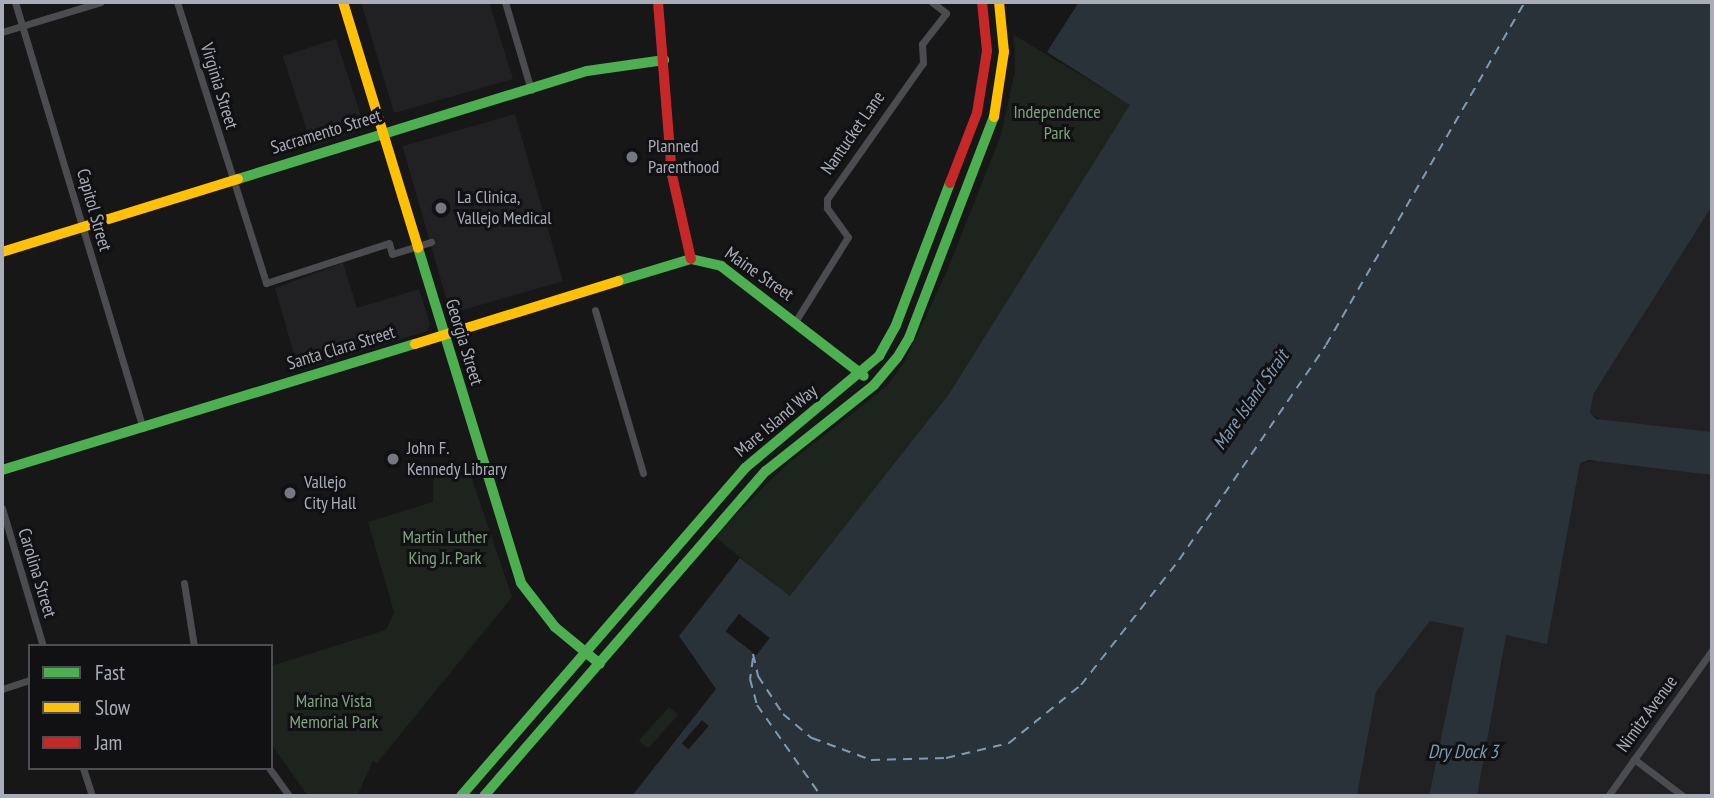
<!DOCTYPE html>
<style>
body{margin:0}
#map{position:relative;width:1714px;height:798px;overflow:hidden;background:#171717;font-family:"PT Sans Narrow",sans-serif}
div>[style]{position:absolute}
.built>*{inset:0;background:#212123;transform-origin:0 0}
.green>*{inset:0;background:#1d241e;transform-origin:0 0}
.water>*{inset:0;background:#2a3239}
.pier>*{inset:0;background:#171717;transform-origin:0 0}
.ferry>*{height:2px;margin-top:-1px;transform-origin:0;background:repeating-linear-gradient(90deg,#7f9bb3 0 9px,transparent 0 16px)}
.street>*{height:7px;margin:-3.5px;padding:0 3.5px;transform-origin:3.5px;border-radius:3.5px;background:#4b4c50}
.fast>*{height:10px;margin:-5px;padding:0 5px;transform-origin:5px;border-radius:5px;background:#4caf50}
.slow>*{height:10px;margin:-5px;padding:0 5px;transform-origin:5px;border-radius:5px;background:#ffc107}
.jam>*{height:10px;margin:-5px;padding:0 5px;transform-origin:5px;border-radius:5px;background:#c62828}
.dots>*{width:19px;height:19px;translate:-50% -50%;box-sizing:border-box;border:4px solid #111113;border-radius:50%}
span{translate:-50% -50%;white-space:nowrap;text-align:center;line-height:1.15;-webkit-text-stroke:6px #111113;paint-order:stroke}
.street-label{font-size:18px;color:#a8adb8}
.park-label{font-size:18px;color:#7fa381}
.poi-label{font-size:18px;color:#a8adb8}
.left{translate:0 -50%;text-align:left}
.water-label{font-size:19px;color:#7f9bb3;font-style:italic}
.frame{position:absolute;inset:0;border:4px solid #a8adb8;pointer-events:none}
.legend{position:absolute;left:28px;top:644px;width:245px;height:126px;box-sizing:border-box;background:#111113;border:2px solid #4d4f55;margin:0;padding:9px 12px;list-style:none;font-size:21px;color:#a8adb8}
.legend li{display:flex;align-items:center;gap:14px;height:35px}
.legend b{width:35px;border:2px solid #4d4f55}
</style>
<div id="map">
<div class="built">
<div style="clip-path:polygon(361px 2px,489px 2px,513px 79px,394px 113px)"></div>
<div style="left:336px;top:39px;width:95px;height:56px;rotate:72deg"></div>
<div style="left:515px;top:114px;width:174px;height:117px;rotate:74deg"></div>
<div style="clip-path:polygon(1712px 206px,1712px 796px,1357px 796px,1376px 692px,1430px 621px,1464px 628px,1463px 638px,1506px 635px,1547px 643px,1580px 463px,1596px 461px,1601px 420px,1590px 414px,1594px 393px)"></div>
<div style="clip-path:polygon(343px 263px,357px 308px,419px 289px,430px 324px,427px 331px,299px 371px,275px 288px)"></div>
</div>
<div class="green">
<div style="clip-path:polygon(1014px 35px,1131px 105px,949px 394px,790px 597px,714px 536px,786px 465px,887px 386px,905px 361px,947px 271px,1001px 135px,1015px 71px)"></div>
<div style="clip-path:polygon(442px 465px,446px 478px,461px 475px,468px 467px,512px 597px,377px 763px,373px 761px,357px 796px,308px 796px,271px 744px,271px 666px,386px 630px,394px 612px,368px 522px,433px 502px,433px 480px)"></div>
<div style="left:669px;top:707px;width:12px;height:45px;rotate:42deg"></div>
</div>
<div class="water">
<div style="clip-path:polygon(1079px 2px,1712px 2px,1712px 206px,1594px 393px,1590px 413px,1596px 419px,1712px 432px,1712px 475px,1589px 460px,1580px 463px,1547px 644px,1506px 635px,1477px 796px,1429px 796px,1464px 628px,1430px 621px,1376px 692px,1357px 796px,632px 796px,716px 689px,679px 636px,740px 558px,790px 596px,949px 394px,1130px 105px,1047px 52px)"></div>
</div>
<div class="pier">
<div style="left:739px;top:614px;width:39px;height:22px;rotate:38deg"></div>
<div style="left:702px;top:720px;width:9px;height:31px;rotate:41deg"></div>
</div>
<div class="ferry">
<div style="left:753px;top:654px;width:23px;rotate:77deg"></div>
<div style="left:758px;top:676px;width:45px;rotate:56.7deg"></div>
<div style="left:783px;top:714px;width:38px;rotate:40deg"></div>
<div style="left:812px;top:738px;width:63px;rotate:20.4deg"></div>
<div style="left:871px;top:760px;width:75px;rotate:-1.5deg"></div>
<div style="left:946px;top:758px;width:65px;rotate:-13.4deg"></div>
<div style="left:1009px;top:743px;width:92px;rotate:-38.9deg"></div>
<div style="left:1081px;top:685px;width:159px;rotate:-51.9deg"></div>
<div style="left:1179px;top:560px;width:260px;rotate:-55.6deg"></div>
<div style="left:1326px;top:345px;width:397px;rotate:-59.9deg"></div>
<div style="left:753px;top:658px;width:21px;rotate:98deg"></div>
<div style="left:750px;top:679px;width:27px;rotate:75deg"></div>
<div style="left:757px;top:705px;width:111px;rotate:54.9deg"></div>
</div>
<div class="street">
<div style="left:15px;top:2px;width:445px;rotate:73.3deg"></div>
<div style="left:177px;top:2px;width:295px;rotate:72.4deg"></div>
<div style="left:266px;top:283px;width:129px;rotate:-18deg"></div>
<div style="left:389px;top:243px;width:11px;rotate:75deg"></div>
<div style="left:392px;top:254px;width:41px;rotate:-17.1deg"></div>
<div style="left:505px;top:2px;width:92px;rotate:73.5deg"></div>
<div style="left:2px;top:32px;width:103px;rotate:-16.9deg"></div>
<div style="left:595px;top:310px;width:170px;rotate:73.6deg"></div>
<div style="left:795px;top:322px;width:100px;rotate:-58.1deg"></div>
<div style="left:848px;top:237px;width:36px;rotate:-126deg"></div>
<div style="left:827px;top:208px;width:9px;rotate:-90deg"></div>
<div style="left:827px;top:199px;width:166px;rotate:-54.8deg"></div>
<div style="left:923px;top:63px;width:19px;rotate:-93deg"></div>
<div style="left:922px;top:44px;width:39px;rotate:-52deg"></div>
<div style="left:946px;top:13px;width:18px;rotate:-142deg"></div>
<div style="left:2px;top:508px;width:144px;rotate:73.5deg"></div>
<div style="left:184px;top:583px;width:64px;rotate:81deg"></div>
<div style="left:2px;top:689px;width:29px;rotate:-18deg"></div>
<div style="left:1634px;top:759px;width:61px;rotate:37.1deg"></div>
<div style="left:83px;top:768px;width:29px;rotate:72deg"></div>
<div style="left:269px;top:768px;width:34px;rotate:54deg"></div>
<div style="left:1608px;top:796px;width:179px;rotate:-54.5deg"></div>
</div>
<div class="fast">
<div style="left:238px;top:179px;width:365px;rotate:-17.2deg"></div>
<div style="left:587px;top:71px;width:78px;rotate:-8.1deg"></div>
<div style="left:418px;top:248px;width:350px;rotate:72.9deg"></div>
<div style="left:521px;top:583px;width:56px;rotate:52.3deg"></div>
<div style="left:555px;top:627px;width:58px;rotate:39.4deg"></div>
<div style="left:618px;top:281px;width:76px;rotate:-16.8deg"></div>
<div style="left:691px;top:259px;width:31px;rotate:13deg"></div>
<div style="left:721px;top:266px;width:180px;rotate:37.6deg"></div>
<div style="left:2px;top:470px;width:432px;rotate:-17deg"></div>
<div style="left:461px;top:796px;width:434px;rotate:-49.1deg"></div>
<div style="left:745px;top:468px;width:175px;rotate:-39.9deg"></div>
<div style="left:879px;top:356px;width:35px;rotate:-61deg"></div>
<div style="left:896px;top:325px;width:152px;rotate:-69.2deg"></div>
<div style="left:484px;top:796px;width:430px;rotate:-49.1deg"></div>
<div style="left:766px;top:471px;width:138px;rotate:-38.5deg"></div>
<div style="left:874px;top:385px;width:35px;rotate:-50deg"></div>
<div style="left:897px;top:358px;width:23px;rotate:-59deg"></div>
<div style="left:909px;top:338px;width:237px;rotate:-69deg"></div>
</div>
<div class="slow">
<div style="left:343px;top:2px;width:257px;rotate:73deg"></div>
<div style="left:994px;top:117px;width:66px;rotate:-81.3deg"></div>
<div style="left:1004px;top:52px;width:50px;rotate:-95.7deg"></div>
<div style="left:2px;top:252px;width:247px;rotate:-17.2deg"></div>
<div style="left:415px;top:344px;width:213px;rotate:-17.2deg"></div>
</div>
<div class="jam">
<div style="left:658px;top:2px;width:174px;rotate:85.4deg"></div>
<div style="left:672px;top:175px;width:86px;rotate:77.3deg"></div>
<div style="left:950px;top:183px;width:75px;rotate:-68.9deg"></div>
<div style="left:977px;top:113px;width:63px;rotate:-80.8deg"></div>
<div style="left:987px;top:51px;width:49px;rotate:-95.8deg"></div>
</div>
<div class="dots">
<div style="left:632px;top:157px;background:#757880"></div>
<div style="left:441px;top:208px;background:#757880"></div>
<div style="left:393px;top:459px;background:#757880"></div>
<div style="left:290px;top:493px;background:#757880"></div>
</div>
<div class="street-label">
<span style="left:219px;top:86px;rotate:73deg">Virginia Street</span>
<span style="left:326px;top:132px;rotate:-17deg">Sacramento Street</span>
<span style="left:853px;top:133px;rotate:-55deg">Nantucket Lane</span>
<span style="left:94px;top:210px;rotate:74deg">Capitol Street</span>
<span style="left:759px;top:274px;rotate:35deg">Maine Street</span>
<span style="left:464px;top:342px;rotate:73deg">Georgia Street</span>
<span style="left:341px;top:348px;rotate:-17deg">Santa Clara Street</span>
<span style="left:776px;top:421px;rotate:-40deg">Mare Island Way</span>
<span style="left:37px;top:573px;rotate:73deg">Carolina Street</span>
<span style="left:1647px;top:714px;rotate:-54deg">Nimitz Avenue</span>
</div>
<div class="park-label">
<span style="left:1057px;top:123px">Independence<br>Park</span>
<span style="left:445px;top:548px">Martin Luther<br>King Jr. Park</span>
<span style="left:334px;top:712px">Marina Vista<br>Memorial Park</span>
</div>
<div class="poi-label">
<span class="left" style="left:648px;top:157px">Planned<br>Parenthood</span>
<span class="left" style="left:457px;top:208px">La Clinica,<br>Vallejo Medical</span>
<span class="left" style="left:407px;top:459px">John F.<br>Kennedy Library</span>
<span class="left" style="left:304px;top:493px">Vallejo<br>City Hall</span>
</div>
<div class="water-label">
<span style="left:1251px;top:400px;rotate:-55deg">Mare Island Strait</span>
<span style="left:1463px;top:752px">Dry Dock 3</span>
</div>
<div class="frame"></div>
<ul class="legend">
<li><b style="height:9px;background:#4caf50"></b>Fast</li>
<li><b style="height:9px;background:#ffc107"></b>Slow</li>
<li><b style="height:9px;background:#c62828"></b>Jam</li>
</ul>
</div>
